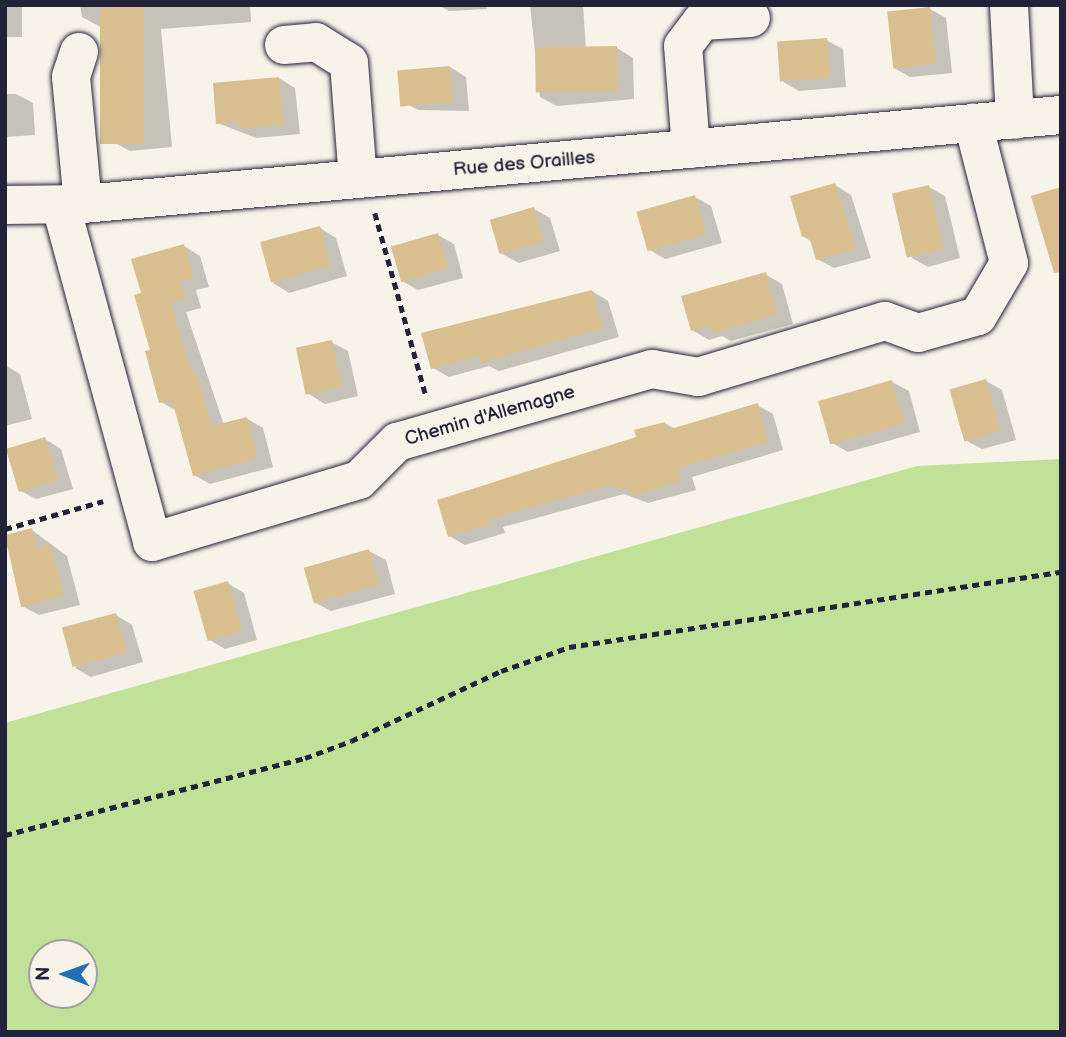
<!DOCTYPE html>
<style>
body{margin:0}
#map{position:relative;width:1066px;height:1037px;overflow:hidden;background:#f7f3e8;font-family:"Balsamiq Sans",sans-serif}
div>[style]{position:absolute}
.green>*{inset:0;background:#c1e098}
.shadow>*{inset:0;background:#0003;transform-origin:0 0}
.building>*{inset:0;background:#d9bf8f;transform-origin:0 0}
.path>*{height:4.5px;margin-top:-2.25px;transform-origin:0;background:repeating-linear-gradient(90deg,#22223b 0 7px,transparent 0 12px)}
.roads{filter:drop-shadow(0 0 2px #22223b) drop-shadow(0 0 2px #22223b)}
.minor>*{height:38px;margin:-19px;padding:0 19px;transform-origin:19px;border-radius:19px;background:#f7f3e8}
span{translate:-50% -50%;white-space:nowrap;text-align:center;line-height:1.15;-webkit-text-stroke:6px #f7f3e8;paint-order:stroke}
.street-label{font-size:19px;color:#22223b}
.frame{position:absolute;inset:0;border:7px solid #22223b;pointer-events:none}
.north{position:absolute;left:28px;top:939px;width:70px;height:70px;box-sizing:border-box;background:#f7f3e8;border:2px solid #a29fa3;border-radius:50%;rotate:271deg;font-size:19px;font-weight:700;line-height:28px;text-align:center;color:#22223b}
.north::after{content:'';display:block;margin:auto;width:24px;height:32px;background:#1f6fb2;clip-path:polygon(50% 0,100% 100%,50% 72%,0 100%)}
</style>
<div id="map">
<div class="green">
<div style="clip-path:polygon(evenodd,1061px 459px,1061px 1032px,5px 1032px,5px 723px,917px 466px,1061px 459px,42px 953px,84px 953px,84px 995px,42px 995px,42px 953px)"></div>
</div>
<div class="shadow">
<div style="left:5px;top:5px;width:17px;height:32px"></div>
<div style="clip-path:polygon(80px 5px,250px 5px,251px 22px,161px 29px,172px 147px,130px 151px,113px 142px,104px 29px,82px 17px)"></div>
<div style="clip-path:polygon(438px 5px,486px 5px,487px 9px,449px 11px)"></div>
<div style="clip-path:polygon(530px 5px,583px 5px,586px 51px,617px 48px,633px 58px,634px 99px,557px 106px,540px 97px)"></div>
<div style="clip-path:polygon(930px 9px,946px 18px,952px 73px,910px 77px,894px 68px)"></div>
<div style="clip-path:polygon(826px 40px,843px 49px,846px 87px,799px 91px,783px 82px)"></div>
<div style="clip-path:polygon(450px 67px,466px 77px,469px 111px,418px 110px,402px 101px)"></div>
<div style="clip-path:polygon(279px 78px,295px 88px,300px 134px,256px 138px,218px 123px)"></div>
<div style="clip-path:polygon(5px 94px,16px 94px,33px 103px,35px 135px,5px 137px)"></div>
<div style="clip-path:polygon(835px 185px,851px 195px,871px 258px,834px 268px,817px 259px,812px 242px,803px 236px)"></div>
<div style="clip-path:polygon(929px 187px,945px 196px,960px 258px,928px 267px,912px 258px)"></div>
<div style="clip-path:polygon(695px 197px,711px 206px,722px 243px,665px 259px,648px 249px)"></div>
<div style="clip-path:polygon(534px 209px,550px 218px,560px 251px,519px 263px,502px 254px)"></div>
<div style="clip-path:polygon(320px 228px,336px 238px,347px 276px,289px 293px,273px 283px)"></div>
<div style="clip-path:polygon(438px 235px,454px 244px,463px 278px,418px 290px,402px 281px)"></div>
<div style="clip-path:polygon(184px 246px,200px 256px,209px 287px,196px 290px,201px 308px,186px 312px,224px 425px,246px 418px,263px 428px,273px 467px,210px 484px,194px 475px,177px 411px,161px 402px,143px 294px)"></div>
<div style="clip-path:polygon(765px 274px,782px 284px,793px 324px,731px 341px,722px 336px,709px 340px,692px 330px)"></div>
<div style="clip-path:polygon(592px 291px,608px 301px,619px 337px,499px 371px,489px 366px,449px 377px,433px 368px)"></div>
<div style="clip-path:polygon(331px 342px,348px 351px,358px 396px,325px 404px,309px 394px)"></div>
<div style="clip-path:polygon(5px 365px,20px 374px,32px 419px,5px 426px)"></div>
<div style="clip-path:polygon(986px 381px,1002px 390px,1016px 440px,982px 449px,965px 440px)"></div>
<div style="clip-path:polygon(892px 382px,909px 391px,920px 432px,848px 452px,832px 443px)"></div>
<div style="clip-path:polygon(757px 405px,773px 414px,783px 450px,692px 477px,696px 490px,648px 503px,624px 494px,503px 527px,505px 533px,465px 545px,449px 536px,665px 423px,675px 429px)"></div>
<div style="clip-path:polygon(45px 439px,61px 449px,73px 489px,36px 499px,19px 490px)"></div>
<div style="clip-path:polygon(32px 530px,67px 556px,80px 605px,39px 615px,22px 606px,5px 537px)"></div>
<div style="clip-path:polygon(369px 551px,386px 560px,395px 594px,331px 611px,314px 602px)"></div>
<div style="clip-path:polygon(227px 583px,244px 593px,257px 640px,225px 649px,208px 639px)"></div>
<div style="clip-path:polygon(116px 615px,132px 625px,143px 662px,91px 677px,75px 668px)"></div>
</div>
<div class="building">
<div style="left:100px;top:5px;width:44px;height:139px"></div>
<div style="left:930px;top:7px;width:57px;height:43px;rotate:84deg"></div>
<div style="left:827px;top:38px;width:40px;height:50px;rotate:86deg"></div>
<div style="left:617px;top:46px;width:45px;height:82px;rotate:89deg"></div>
<div style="left:450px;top:66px;width:36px;height:53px;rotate:85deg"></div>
<div style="clip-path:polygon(279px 77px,284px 125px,238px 129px,238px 122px,216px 124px,213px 83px)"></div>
<div style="clip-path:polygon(835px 183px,856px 249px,816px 260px,809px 236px,802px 237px,790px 196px)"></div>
<div style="left:929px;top:185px;width:66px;height:38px;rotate:77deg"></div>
<div style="clip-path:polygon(1061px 187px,1061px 272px,1054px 273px,1031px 196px)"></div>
<div style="left:695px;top:195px;width:41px;height:61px;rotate:74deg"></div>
<div style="left:534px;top:207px;width:36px;height:46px;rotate:74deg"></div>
<div style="left:320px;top:226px;width:42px;height:62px;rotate:75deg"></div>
<div style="left:438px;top:233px;width:37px;height:49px;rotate:74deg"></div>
<div style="clip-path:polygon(184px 244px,194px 278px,180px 281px,185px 299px,171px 303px,191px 372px,196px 371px,212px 426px,247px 417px,258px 458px,193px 476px,172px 400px,159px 403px,145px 351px,150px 350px,134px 295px,141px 293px,131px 259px)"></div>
<div style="clip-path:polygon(766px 272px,777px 315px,713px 333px,711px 326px,691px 331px,681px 296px)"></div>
<div style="clip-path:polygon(592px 290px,603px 328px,481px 363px,479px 356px,431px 369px,421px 333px)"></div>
<div style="left:332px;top:340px;width:48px;height:37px;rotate:78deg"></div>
<div style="left:986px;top:379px;width:54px;height:38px;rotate:74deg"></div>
<div style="left:892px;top:380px;width:45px;height:77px;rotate:74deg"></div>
<div style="clip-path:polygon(758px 403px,768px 442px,678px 468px,681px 481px,631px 496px,630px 490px,608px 486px,489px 519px,491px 524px,448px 537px,437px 500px,636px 437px,634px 430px,665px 422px,667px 430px)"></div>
<div style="left:45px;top:437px;width:45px;height:41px;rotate:73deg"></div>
<div style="clip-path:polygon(32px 528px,37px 548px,51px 544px,64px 596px,21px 607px,5px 535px)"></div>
<div style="left:369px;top:549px;width:37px;height:68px;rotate:74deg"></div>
<div style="left:228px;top:581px;width:52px;height:36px;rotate:74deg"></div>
<div style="left:116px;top:613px;width:41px;height:56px;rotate:75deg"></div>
</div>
<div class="path">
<div style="left:375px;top:213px;width:190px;rotate:74.4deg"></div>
<div style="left:5px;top:529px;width:102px;rotate:-15.9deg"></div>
<div style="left:5px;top:835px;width:310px;rotate:-14.4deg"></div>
<div style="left:305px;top:758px;width:49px;rotate:-20.3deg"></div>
<div style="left:351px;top:741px;width:166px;rotate:-25deg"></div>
<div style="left:501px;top:671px;width:72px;rotate:-19.4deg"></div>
<div style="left:569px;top:647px;width:498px;rotate:-8.7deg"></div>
</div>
<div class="roads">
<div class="minor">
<div style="left:1009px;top:5px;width:115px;rotate:87deg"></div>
<div style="left:284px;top:45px;width:32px;rotate:-5deg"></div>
<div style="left:316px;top:42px;width:39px;rotate:32deg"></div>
<div style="left:349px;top:63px;width:116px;rotate:85.6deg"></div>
<div style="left:79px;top:52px;width:26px;rotate:108deg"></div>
<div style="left:71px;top:77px;width:128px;rotate:84.6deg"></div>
<div style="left:691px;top:149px;width:103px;rotate:-94.4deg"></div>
<div style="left:683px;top:46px;width:31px;rotate:-53deg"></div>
<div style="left:702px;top:21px;width:49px;rotate:-3.5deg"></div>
<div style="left:5px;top:205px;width:78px;rotate:-0.7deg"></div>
<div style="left:83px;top:204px;width:982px;rotate:-5.2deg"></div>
<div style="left:61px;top:206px;width:348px;rotate:74.8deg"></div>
<div style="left:152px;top:542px;width:216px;rotate:-16.7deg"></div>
<div style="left:359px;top:480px;width:54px;rotate:-45deg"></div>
<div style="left:397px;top:442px;width:265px;rotate:-16deg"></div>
<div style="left:652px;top:369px;width:47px;rotate:9.9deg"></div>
<div style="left:698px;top:377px;width:195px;rotate:-16.7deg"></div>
<div style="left:885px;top:321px;width:35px;rotate:20deg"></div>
<div style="left:918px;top:333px;width:62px;rotate:-15.8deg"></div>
<div style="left:978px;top:316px;width:61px;rotate:-59.7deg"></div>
<div style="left:1009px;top:263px;width:145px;rotate:-104.4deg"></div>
</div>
</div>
<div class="street-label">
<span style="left:524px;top:164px;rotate:-5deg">Rue des Orailles</span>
<span style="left:490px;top:416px;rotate:-16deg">Chemin d'Allemagne</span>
</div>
<div class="frame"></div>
<div class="north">N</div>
</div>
